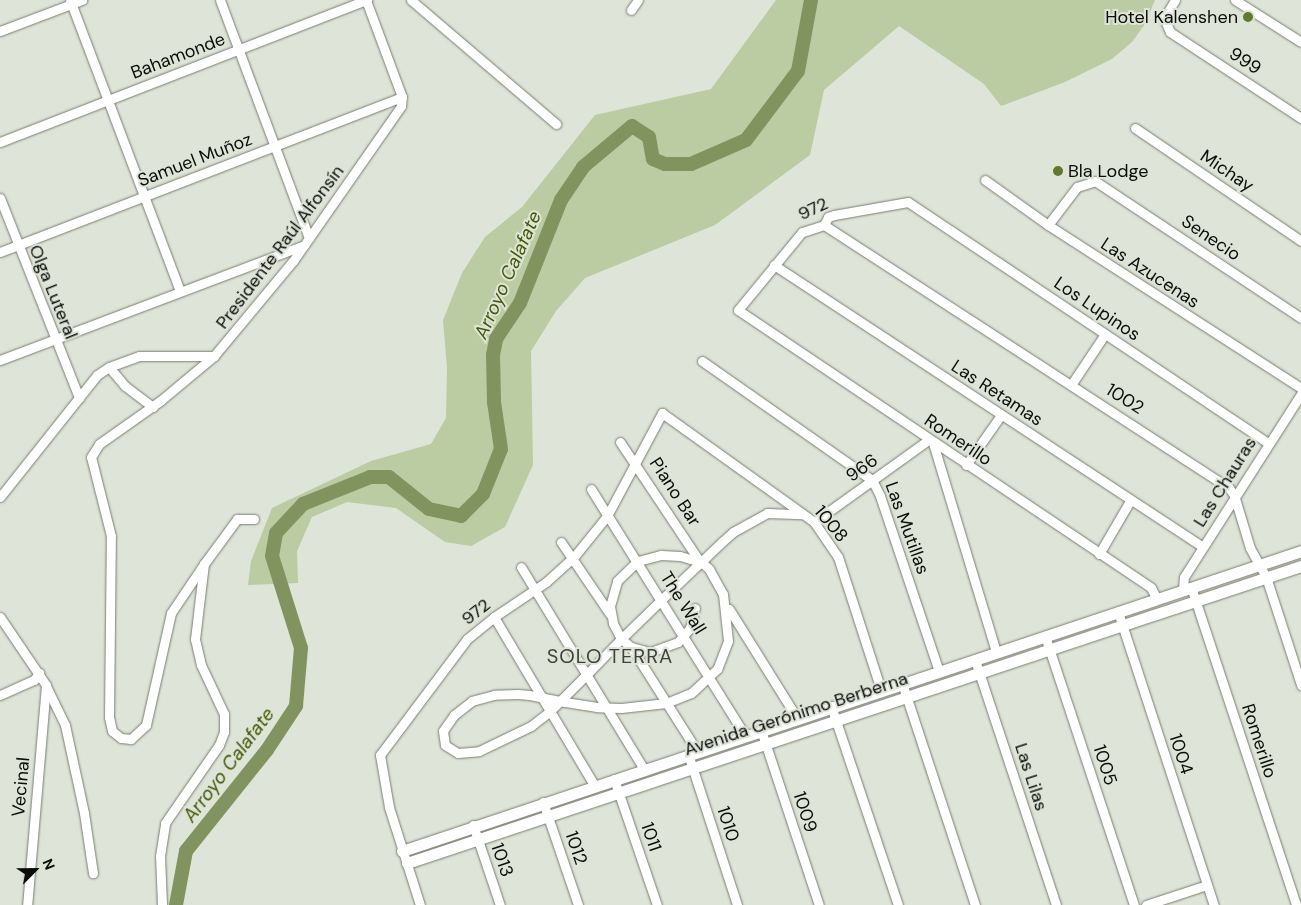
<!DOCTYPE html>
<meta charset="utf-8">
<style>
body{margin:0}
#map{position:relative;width:1301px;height:905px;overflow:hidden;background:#dee4d7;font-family:"DM Sans",sans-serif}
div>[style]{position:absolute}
.green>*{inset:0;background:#bbcba2}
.river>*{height:14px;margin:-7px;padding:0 7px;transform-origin:7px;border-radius:7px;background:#819460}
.roads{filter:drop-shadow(0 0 1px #787d71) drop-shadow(0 0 1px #787d71)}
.minor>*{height:9px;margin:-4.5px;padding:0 4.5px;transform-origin:4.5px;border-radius:4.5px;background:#fff}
.tertiary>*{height:11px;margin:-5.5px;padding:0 5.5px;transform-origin:5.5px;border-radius:5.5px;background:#fff}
.dots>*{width:14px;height:14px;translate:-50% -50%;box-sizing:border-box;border:2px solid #dee4d7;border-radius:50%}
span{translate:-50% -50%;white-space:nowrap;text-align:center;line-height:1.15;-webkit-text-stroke:4px #dee4d7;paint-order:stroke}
.poi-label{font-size:18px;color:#0b0d09}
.right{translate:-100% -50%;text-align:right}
.left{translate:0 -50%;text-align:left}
.street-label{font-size:18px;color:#0b0d09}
.water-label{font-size:19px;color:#435a04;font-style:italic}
.quarter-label{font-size:20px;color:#3e4238;letter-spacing:1px}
.north{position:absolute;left:10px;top:845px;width:50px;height:50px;-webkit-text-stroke:4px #dee4d7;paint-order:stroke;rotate:67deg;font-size:14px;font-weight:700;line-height:20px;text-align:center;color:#0b0d09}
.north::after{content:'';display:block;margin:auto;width:18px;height:22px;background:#0b0d09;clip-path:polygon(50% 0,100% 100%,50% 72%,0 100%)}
</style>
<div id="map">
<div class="green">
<div style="clip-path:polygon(776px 0,1155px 0,1145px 24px,1132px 42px,1112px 59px,1065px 82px,1001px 106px,984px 84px,899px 26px,824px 90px,810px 155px,715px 225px,585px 278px,556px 311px,531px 351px,533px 465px,505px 527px,471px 546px,445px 542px,396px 508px,347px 502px,312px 517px,297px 551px,298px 583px,248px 585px,251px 561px,272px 508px,371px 461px,431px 444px,446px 418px,447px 368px,443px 320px,462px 273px,485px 237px,522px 207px,595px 115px,711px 89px)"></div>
</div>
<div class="river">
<div style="left:176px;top:905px;width:55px;rotate:-79.5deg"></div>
<div style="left:186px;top:851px;width:129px;rotate:-51.3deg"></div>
<div style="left:267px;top:750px;width:53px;rotate:-56.6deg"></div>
<div style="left:296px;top:706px;width:58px;rotate:-85.1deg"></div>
<div style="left:301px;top:648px;width:96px;rotate:-107.5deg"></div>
<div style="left:272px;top:556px;width:23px;rotate:-80deg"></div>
<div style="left:276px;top:533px;width:40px;rotate:-47deg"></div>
<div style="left:303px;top:504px;width:72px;rotate:-21.9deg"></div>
<div style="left:370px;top:477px;width:19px"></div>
<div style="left:389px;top:477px;width:51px;rotate:38.7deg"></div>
<div style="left:429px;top:509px;width:33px;rotate:12deg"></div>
<div style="left:461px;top:516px;width:31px;rotate:-45deg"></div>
<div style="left:483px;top:494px;width:48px;rotate:-68.2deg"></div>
<div style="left:501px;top:449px;width:48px;rotate:-98.5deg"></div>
<div style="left:494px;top:402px;width:47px;rotate:-91.2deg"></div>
<div style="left:493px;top:355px;width:16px;rotate:-79deg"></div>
<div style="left:496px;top:339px;width:43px;rotate:-56.3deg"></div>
<div style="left:520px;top:303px;width:111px;rotate:-68.3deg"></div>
<div style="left:561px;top:200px;width:40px;rotate:-56deg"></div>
<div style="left:583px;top:167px;width:64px;rotate:-39.9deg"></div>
<div style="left:632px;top:126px;width:20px;rotate:33deg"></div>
<div style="left:649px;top:137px;width:22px;rotate:80deg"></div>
<div style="left:653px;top:159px;width:13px;rotate:23deg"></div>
<div style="left:665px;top:164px;width:26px"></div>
<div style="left:691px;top:164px;width:60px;rotate:-23.6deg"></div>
<div style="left:746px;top:140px;width:86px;rotate:-53deg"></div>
<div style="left:798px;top:71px;width:72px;rotate:-79.6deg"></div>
</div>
<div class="roads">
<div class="minor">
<div style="left:70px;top:0;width:311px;rotate:69.3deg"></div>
<div style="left:220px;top:0;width:254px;rotate:69.5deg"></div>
<div style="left:411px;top:0;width:191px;rotate:40.5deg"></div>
<div style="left:1175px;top:0;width:21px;rotate:121deg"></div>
<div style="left:1164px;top:18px;width:15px;rotate:67deg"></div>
<div style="left:1170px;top:32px;width:157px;rotate:33.3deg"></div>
<div style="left:1235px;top:0;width:78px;rotate:32.5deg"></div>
<div style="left:631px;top:10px;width:12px;rotate:-55deg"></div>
<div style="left:0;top:31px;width:88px;rotate:-20.7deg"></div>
<div style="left:1135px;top:128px;width:201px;rotate:34.2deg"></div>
<div style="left:0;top:142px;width:394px;rotate:-21.2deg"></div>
<div style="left:985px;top:180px;width:77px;rotate:35.5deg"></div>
<div style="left:1048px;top:225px;width:301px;rotate:32.8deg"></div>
<div style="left:0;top:198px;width:215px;rotate:68.4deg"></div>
<div style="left:824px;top:225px;width:483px;rotate:33deg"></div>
<div style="left:1229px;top:488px;width:9px;rotate:54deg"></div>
<div style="left:1234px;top:495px;width:55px;rotate:73.2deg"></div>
<div style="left:1250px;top:548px;width:33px;rotate:61deg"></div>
<div style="left:1266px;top:577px;width:114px;rotate:72deg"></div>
<div style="left:824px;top:225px;width:23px;rotate:162deg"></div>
<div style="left:802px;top:232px;width:101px;rotate:129.4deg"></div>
<div style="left:738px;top:310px;width:498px;rotate:33.9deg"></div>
<div style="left:1151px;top:588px;width:13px;rotate:61deg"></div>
<div style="left:824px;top:225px;width:9px;rotate:-63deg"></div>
<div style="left:828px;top:217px;width:6px;rotate:-18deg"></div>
<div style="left:834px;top:215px;width:75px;rotate:-10deg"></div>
<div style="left:908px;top:202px;width:433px;rotate:33.8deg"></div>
<div style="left:1048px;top:225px;width:48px;rotate:-52.7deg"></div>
<div style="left:1077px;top:187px;width:19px;rotate:-18deg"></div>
<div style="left:1095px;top:181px;width:247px;rotate:33.6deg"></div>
<div style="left:0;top:252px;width:431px;rotate:-21.1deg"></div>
<div style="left:774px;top:265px;width:513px;rotate:33.32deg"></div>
<div style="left:0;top:360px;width:325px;rotate:-20.7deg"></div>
<div style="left:702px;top:361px;width:208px;rotate:35deg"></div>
<div style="left:872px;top:480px;width:18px;rotate:63deg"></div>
<div style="left:880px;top:496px;width:185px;rotate:71.4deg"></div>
<div style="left:109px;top:367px;width:25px;rotate:50deg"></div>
<div style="left:125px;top:386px;width:35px;rotate:37deg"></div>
<div style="left:1071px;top:385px;width:61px;rotate:-56.3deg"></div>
<div style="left:620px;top:442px;width:144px;rotate:56.3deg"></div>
<div style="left:933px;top:443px;width:218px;rotate:73.2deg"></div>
<div style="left:966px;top:465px;width:61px;rotate:-55deg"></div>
<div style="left:591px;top:489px;width:290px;rotate:58deg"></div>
<div style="left:0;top:497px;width:156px;rotate:-51.5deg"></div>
<div style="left:97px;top:375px;width:14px;rotate:-34deg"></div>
<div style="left:109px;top:367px;width:32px;rotate:-20deg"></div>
<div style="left:139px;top:356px;width:75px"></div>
<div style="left:214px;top:356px;width:124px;rotate:-50.3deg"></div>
<div style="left:293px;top:261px;width:189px;rotate:-55.1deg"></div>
<div style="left:401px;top:106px;width:9px;rotate:-84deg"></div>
<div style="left:402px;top:97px;width:103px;rotate:-110.4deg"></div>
<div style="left:814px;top:522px;width:140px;rotate:-35.7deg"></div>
<div style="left:561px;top:542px;width:87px;rotate:55.8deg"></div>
<div style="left:1099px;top:554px;width:61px;rotate:-59.7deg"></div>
<div style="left:204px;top:564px;width:59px;rotate:124deg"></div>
<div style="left:171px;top:613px;width:115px;rotate:102.6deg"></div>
<div style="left:146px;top:725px;width:21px;rotate:137deg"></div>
<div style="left:131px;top:739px;width:10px;rotate:-174deg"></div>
<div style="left:121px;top:738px;width:11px;rotate:-142deg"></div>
<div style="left:112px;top:731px;width:14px;rotate:-102deg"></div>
<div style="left:109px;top:717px;width:181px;rotate:-89.4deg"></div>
<div style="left:111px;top:536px;width:81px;rotate:-104.2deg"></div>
<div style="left:91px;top:457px;width:15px;rotate:-58deg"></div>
<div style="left:99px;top:444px;width:75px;rotate:-35.2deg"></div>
<div style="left:160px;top:401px;width:70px;rotate:-39.8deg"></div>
<div style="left:521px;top:567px;width:237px;rotate:58.7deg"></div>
<div style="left:1191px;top:587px;width:335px;rotate:71.7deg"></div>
<div style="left:1183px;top:590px;width:13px;rotate:-86deg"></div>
<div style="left:1184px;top:577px;width:217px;rotate:-57.4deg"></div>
<div style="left:695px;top:608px;width:21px;rotate:104deg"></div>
<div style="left:690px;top:628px;width:18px;rotate:131deg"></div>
<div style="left:678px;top:642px;width:30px;rotate:160deg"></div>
<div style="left:650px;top:652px;width:20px;rotate:-165deg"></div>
<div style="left:631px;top:647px;width:13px;rotate:-141deg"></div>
<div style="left:621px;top:639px;width:18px;rotate:-117deg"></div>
<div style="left:613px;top:623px;width:17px;rotate:-100deg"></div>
<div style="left:610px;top:606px;width:26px;rotate:-74deg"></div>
<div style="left:617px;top:581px;width:29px;rotate:-44deg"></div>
<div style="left:638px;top:561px;width:24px;rotate:-15deg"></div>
<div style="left:661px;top:555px;width:19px;rotate:3deg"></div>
<div style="left:680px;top:556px;width:22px;rotate:16deg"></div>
<div style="left:701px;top:562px;width:11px;rotate:41deg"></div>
<div style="left:709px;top:569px;width:29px;rotate:61deg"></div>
<div style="left:723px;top:594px;width:47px;rotate:83.9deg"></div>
<div style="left:728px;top:641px;width:30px;rotate:111deg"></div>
<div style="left:717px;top:669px;width:35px;rotate:137deg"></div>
<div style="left:691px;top:693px;width:27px;rotate:158deg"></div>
<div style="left:666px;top:703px;width:45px;rotate:173.7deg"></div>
<div style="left:621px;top:708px;width:24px;rotate:-178deg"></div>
<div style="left:597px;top:707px;width:37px;rotate:-171deg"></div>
<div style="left:560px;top:701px;width:32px;rotate:-169deg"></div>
<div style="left:529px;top:695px;width:11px;rotate:-175deg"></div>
<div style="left:518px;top:694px;width:24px;rotate:178deg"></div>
<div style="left:494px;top:695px;width:23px;rotate:165deg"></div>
<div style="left:472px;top:701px;width:23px;rotate:142deg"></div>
<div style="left:454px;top:715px;width:19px;rotate:125deg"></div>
<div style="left:443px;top:731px;width:14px;rotate:82deg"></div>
<div style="left:445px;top:745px;width:15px;rotate:32deg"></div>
<div style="left:458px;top:753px;width:21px;rotate:-5deg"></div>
<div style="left:479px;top:751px;width:58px;rotate:-25.7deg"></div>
<div style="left:531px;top:726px;width:24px;rotate:-38deg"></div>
<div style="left:550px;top:711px;width:52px;rotate:-45deg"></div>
<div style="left:587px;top:674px;width:49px;rotate:-45.8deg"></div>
<div style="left:621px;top:639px;width:57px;rotate:-44.3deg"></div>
<div style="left:662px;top:599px;width:54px;rotate:-43.5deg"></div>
<div style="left:701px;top:562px;width:30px;rotate:-44deg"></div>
<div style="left:723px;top:541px;width:13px;rotate:-42deg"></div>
<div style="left:733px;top:532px;width:39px;rotate:-29deg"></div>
<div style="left:767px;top:513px;width:35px;rotate:2deg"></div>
<div style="left:729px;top:609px;width:128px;rotate:58deg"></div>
<div style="left:1118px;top:612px;width:308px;rotate:71.9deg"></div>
<div style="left:0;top:617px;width:82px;rotate:55.9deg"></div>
<div style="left:46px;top:685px;width:221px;rotate:94.9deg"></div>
<div style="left:494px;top:617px;width:196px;rotate:59.2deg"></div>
<div style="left:1045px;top:636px;width:283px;rotate:71.7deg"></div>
<div style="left:631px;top:647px;width:123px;rotate:57.6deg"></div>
<div style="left:975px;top:660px;width:258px;rotate:71.7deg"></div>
<div style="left:902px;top:683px;width:234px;rotate:71.8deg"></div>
<div style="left:46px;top:686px;width:43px;rotate:64deg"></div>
<div style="left:65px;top:725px;width:90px;rotate:77.8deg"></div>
<div style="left:84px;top:813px;width:61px;rotate:81.5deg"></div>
<div style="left:0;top:695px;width:37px;rotate:-24deg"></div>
<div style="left:34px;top:680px;width:9px;rotate:-54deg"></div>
<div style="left:831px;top:706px;width:210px;rotate:71.4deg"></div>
<div style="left:761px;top:730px;width:184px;rotate:71.7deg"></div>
<div style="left:688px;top:754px;width:159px;rotate:72deg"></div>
<div style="left:614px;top:779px;width:133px;rotate:71.2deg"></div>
<div style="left:543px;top:802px;width:109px;rotate:71.2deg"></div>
<div style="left:473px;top:825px;width:84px;rotate:71.4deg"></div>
<div style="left:162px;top:905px;width:49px;rotate:-92.3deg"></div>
<div style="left:160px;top:856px;width:33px;rotate:-81deg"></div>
<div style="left:165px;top:823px;width:95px;rotate:-55.3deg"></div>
<div style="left:219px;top:745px;width:14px;rotate:-69deg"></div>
<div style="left:224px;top:732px;width:18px;rotate:-90deg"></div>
<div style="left:224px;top:714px;width:54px;rotate:-115.1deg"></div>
<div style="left:201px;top:665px;width:27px;rotate:-103deg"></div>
<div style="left:195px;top:639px;width:76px;rotate:-83.2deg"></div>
<div style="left:204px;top:564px;width:56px;rotate:-53.7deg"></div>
<div style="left:237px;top:519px;width:17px"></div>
<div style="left:420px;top:905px;width:103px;rotate:-107.6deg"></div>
<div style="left:389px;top:807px;width:53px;rotate:-99.8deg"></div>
<div style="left:380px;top:755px;width:145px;rotate:-53.1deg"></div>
<div style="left:467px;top:639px;width:35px;rotate:-39deg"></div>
<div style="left:494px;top:617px;width:63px;rotate:-33.9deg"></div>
<div style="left:546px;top:582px;width:36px;rotate:-42deg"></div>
<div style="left:573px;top:558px;width:54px;rotate:-51deg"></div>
<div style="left:607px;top:516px;width:117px;rotate:-61.9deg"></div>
<div style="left:662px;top:413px;width:187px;rotate:35.6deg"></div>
<div style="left:814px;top:522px;width:42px;rotate:55.6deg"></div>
<div style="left:838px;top:557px;width:140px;rotate:72.1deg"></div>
<div style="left:1146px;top:905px;width:64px;rotate:-18.2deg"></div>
</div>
<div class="tertiary">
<div style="left:402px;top:851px;width:948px;rotate:-18.45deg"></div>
<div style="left:407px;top:863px;width:942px;rotate:-18.38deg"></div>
</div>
</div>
<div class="dots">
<div style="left:1248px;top:17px;background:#60792c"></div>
<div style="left:1058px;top:171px;background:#60792c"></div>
</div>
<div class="poi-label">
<span class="right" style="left:1238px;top:17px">Hotel Kalenshen</span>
<span class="left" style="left:1068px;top:171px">Bla Lodge</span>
</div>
<div class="street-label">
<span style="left:178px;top:56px;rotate:-21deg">Bahamonde</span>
<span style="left:1245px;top:61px;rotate:33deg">999</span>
<span style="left:195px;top:160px;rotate:-21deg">Samuel Muñoz</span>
<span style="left:1227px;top:171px;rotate:34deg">Michay</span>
<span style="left:813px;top:209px;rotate:-25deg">972</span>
<span style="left:1211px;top:238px;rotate:34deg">Senecio</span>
<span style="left:280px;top:247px;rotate:-53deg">Presidente Raúl Alfonsín</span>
<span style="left:1150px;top:273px;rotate:33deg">Las Azucenas</span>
<span style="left:53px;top:292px;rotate:68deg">Olga Luteral</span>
<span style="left:1097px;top:309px;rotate:34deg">Los Lupinos</span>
<span style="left:997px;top:393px;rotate:33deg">Las Retamas</span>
<span style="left:1125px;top:399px;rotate:32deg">1002</span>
<span style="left:958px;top:440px;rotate:34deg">Romerillo</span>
<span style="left:862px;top:468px;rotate:-36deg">966</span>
<span style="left:1225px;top:482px;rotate:-58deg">Las Chauras</span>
<span style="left:675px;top:492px;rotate:57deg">Piano Bar</span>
<span style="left:831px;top:524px;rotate:50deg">1008</span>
<span style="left:907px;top:528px;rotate:70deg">Las Mutillas</span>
<span style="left:683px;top:603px;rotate:58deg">The Wall</span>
<span style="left:476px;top:612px;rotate:-38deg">972</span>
<span style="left:796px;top:714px;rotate:-18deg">Avenida Gerónimo Berberna</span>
<span style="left:1259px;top:741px;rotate:72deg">Romerillo</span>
<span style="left:1181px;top:754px;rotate:72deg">1004</span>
<span style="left:1105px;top:765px;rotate:72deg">1005</span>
<span style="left:1031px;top:777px;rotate:72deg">Las Lilas</span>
<span style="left:21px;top:787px;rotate:-85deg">Vecinal</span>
<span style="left:805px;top:812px;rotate:72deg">1009</span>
<span style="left:728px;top:824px;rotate:72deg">1010</span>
<span style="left:651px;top:837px;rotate:71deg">1011</span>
<span style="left:576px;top:848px;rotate:71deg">1012</span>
<span style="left:502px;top:860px;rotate:71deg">1013</span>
</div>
<div class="water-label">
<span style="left:508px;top:275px;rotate:-66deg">Arroyo Calafate</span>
<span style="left:229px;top:765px;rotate:-53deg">Arroyo Calafate</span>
</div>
<div class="quarter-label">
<span style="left:610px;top:656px">SOLO TERRA</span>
</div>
<div class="north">N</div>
</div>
